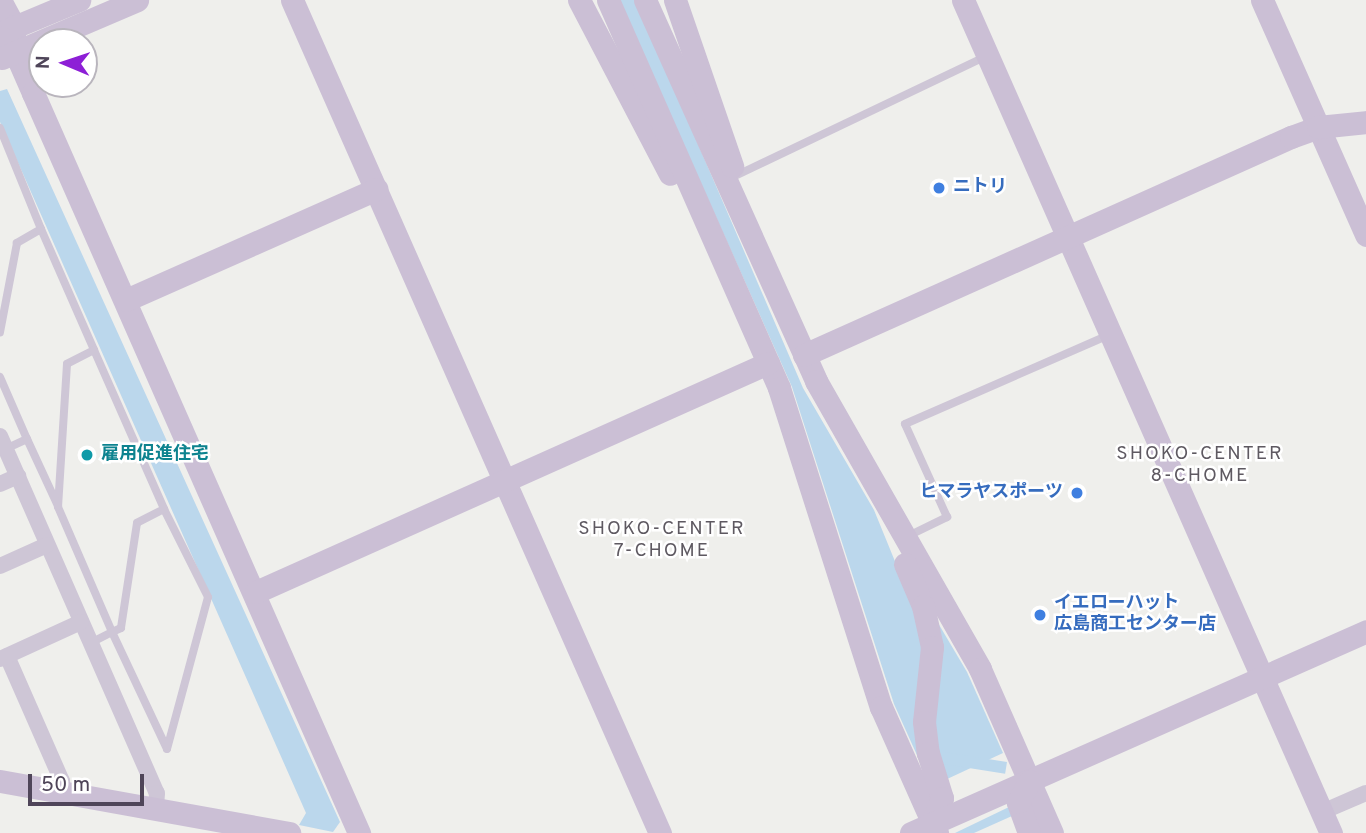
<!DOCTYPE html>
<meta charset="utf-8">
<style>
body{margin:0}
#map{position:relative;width:1366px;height:833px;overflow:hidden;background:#efefec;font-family:Overpass,"Noto Sans JP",sans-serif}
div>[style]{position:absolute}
.green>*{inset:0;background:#bbd7ec;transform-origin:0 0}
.lane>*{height:8px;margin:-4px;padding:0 4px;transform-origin:4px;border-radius:4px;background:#cec6d6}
.street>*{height:16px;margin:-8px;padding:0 8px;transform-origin:8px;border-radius:8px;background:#cec6d6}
.secondary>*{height:23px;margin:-11.5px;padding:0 11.5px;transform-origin:11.5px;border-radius:11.5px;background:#cbbfd5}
.dots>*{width:19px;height:19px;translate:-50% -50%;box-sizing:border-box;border:4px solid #fff;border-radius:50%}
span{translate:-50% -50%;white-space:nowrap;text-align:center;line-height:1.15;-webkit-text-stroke:5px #fff;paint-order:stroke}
.shop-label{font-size:18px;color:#366cbe;font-weight:700}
.left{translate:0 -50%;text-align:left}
.right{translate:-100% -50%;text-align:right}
.culture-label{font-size:18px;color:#0d838f;font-weight:700}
.neighbourhood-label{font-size:19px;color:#5e5961;letter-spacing:2px}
.north{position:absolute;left:28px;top:28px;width:70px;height:70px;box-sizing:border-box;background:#fff;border:2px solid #b9b5bd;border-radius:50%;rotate:272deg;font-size:19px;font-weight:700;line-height:28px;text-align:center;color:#4f4559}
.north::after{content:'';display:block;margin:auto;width:24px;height:32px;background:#8d1fd6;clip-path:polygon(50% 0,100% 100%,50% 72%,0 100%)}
.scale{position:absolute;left:28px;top:774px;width:116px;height:32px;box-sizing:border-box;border:4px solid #4f4559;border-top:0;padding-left:9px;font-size:21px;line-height:24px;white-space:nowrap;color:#4f4559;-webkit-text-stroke:5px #fff;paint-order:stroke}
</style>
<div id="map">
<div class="green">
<div style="clip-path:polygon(619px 0,636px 0,803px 388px,874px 510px,921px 625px,925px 773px,894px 704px,792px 387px)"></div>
<div style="clip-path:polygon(7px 89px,340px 822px,333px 832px,299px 825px,306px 813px,0 122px,0 91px)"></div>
<div style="clip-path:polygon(938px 623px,967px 672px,1003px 753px,945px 780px,935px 748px)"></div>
<div style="left:1007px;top:762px;width:12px;height:64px;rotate:99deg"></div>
<div style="clip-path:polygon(1009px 807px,1012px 816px,974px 833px,955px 833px)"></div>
</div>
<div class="lane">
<div style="left:0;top:128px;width:109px;rotate:67.9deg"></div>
<div style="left:41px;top:229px;width:28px;rotate:150deg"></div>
<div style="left:17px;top:243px;width:91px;rotate:100.8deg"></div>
<div style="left:735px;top:176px;width:277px;rotate:-25.5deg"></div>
<div style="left:41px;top:229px;width:132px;rotate:66.3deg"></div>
<div style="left:94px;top:350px;width:30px;rotate:153deg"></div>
<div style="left:67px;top:364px;width:143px;rotate:93.6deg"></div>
<div style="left:58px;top:507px;width:136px;rotate:66.6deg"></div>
<div style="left:112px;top:632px;width:129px;rotate:64.8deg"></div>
<div style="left:167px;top:749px;width:157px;rotate:-74.9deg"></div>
<div style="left:208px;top:597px;width:98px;rotate:-116.6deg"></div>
<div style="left:164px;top:509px;width:30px;rotate:153deg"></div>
<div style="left:137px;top:523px;width:106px;rotate:98.7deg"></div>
<div style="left:121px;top:628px;width:10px;rotate:156deg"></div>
<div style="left:112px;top:632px;width:25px;rotate:153deg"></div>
<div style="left:94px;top:350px;width:174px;rotate:66.2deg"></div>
<div style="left:0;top:377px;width:68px;rotate:66.5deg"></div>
<div style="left:27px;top:439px;width:23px;rotate:155deg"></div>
<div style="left:27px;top:439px;width:74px;rotate:65.2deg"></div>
<div style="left:906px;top:537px;width:46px;rotate:-26deg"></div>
<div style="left:947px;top:517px;width:102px;rotate:-114.3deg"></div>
<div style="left:905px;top:424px;width:223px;rotate:-23.6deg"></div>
</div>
<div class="street">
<div style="left:0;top:436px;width:390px;rotate:66.3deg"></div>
<div style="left:157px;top:793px;width:15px;rotate:94deg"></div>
<div style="left:0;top:484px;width:20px;rotate:-24deg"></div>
<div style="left:0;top:566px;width:51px;rotate:-24.1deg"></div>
<div style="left:7px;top:656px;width:137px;rotate:66.3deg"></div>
<div style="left:62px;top:781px;width:10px;rotate:90deg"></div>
<div style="left:0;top:659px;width:89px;rotate:-24.6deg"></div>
<div style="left:1322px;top:812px;width:48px;rotate:-23.4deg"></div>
</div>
<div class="secondary">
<div style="left:0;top:0;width:30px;rotate:62deg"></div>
<div style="left:14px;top:26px;width:16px;rotate:90deg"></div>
<div style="left:292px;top:0;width:911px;rotate:66.17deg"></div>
<div style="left:579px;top:0;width:196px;rotate:62.4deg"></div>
<div style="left:608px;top:0;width:424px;rotate:66.2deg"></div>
<div style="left:779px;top:388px;width:335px;rotate:72.3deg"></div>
<div style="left:881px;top:707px;width:138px;rotate:66deg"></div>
<div style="left:645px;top:0;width:418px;rotate:65.8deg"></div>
<div style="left:816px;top:381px;width:331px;rotate:60.3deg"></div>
<div style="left:980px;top:669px;width:179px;rotate:66.3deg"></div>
<div style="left:675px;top:0;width:176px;rotate:71deg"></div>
<div style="left:963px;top:0;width:911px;rotate:66.17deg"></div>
<div style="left:1262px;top:0;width:257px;rotate:66.1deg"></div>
<div style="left:0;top:33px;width:86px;rotate:-22.7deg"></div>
<div style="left:0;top:37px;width:21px;rotate:45deg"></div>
<div style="left:15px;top:52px;width:45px;rotate:66.3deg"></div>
<div style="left:33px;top:93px;width:809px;rotate:66.22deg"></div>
<div style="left:2px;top:58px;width:147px;rotate:-23.2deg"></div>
<div style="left:126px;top:300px;width:274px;rotate:-23.9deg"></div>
<div style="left:804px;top:355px;width:534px;rotate:-24.12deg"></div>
<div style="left:1291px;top:137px;width:29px;rotate:-20deg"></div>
<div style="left:1318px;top:127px;width:48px;rotate:-5.9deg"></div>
<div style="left:905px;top:564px;width:46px;rotate:66.8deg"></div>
<div style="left:923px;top:606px;width:42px;rotate:77.6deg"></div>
<div style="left:932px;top:647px;width:75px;rotate:96.1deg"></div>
<div style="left:924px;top:722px;width:31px;rotate:83deg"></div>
<div style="left:928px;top:753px;width:47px;rotate:72.7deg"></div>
<div style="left:942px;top:798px;width:27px;rotate:112deg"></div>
<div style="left:256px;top:592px;width:561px;rotate:-24.1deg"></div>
<div style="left:0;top:781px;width:294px;rotate:10.2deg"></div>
<div style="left:911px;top:833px;width:498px;rotate:-23.9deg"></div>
<div style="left:1029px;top:833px;width:33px;rotate:-110deg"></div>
<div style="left:1018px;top:802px;width:24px;rotate:-60deg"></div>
</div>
<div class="dots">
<div style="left:939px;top:188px;background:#3f7fe0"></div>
<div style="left:87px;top:455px;background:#0f9aa8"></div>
<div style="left:1077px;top:493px;background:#3f7fe0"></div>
<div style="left:1040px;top:615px;background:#3f7fe0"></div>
</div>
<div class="shop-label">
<span class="left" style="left:953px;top:188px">ニトリ</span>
<span class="right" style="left:1063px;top:493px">ヒマラヤスポーツ</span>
<span class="left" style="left:1054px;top:615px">イエローハット<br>広島商工センター店</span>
</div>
<div class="culture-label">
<span class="left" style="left:101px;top:455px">雇用促進住宅</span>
</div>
<div class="neighbourhood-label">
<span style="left:1200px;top:466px">SHOKO-CENTER<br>8-CHOME</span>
<span style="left:662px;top:541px">SHOKO-CENTER<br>7-CHOME</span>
</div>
<div class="north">N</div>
<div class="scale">50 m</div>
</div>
